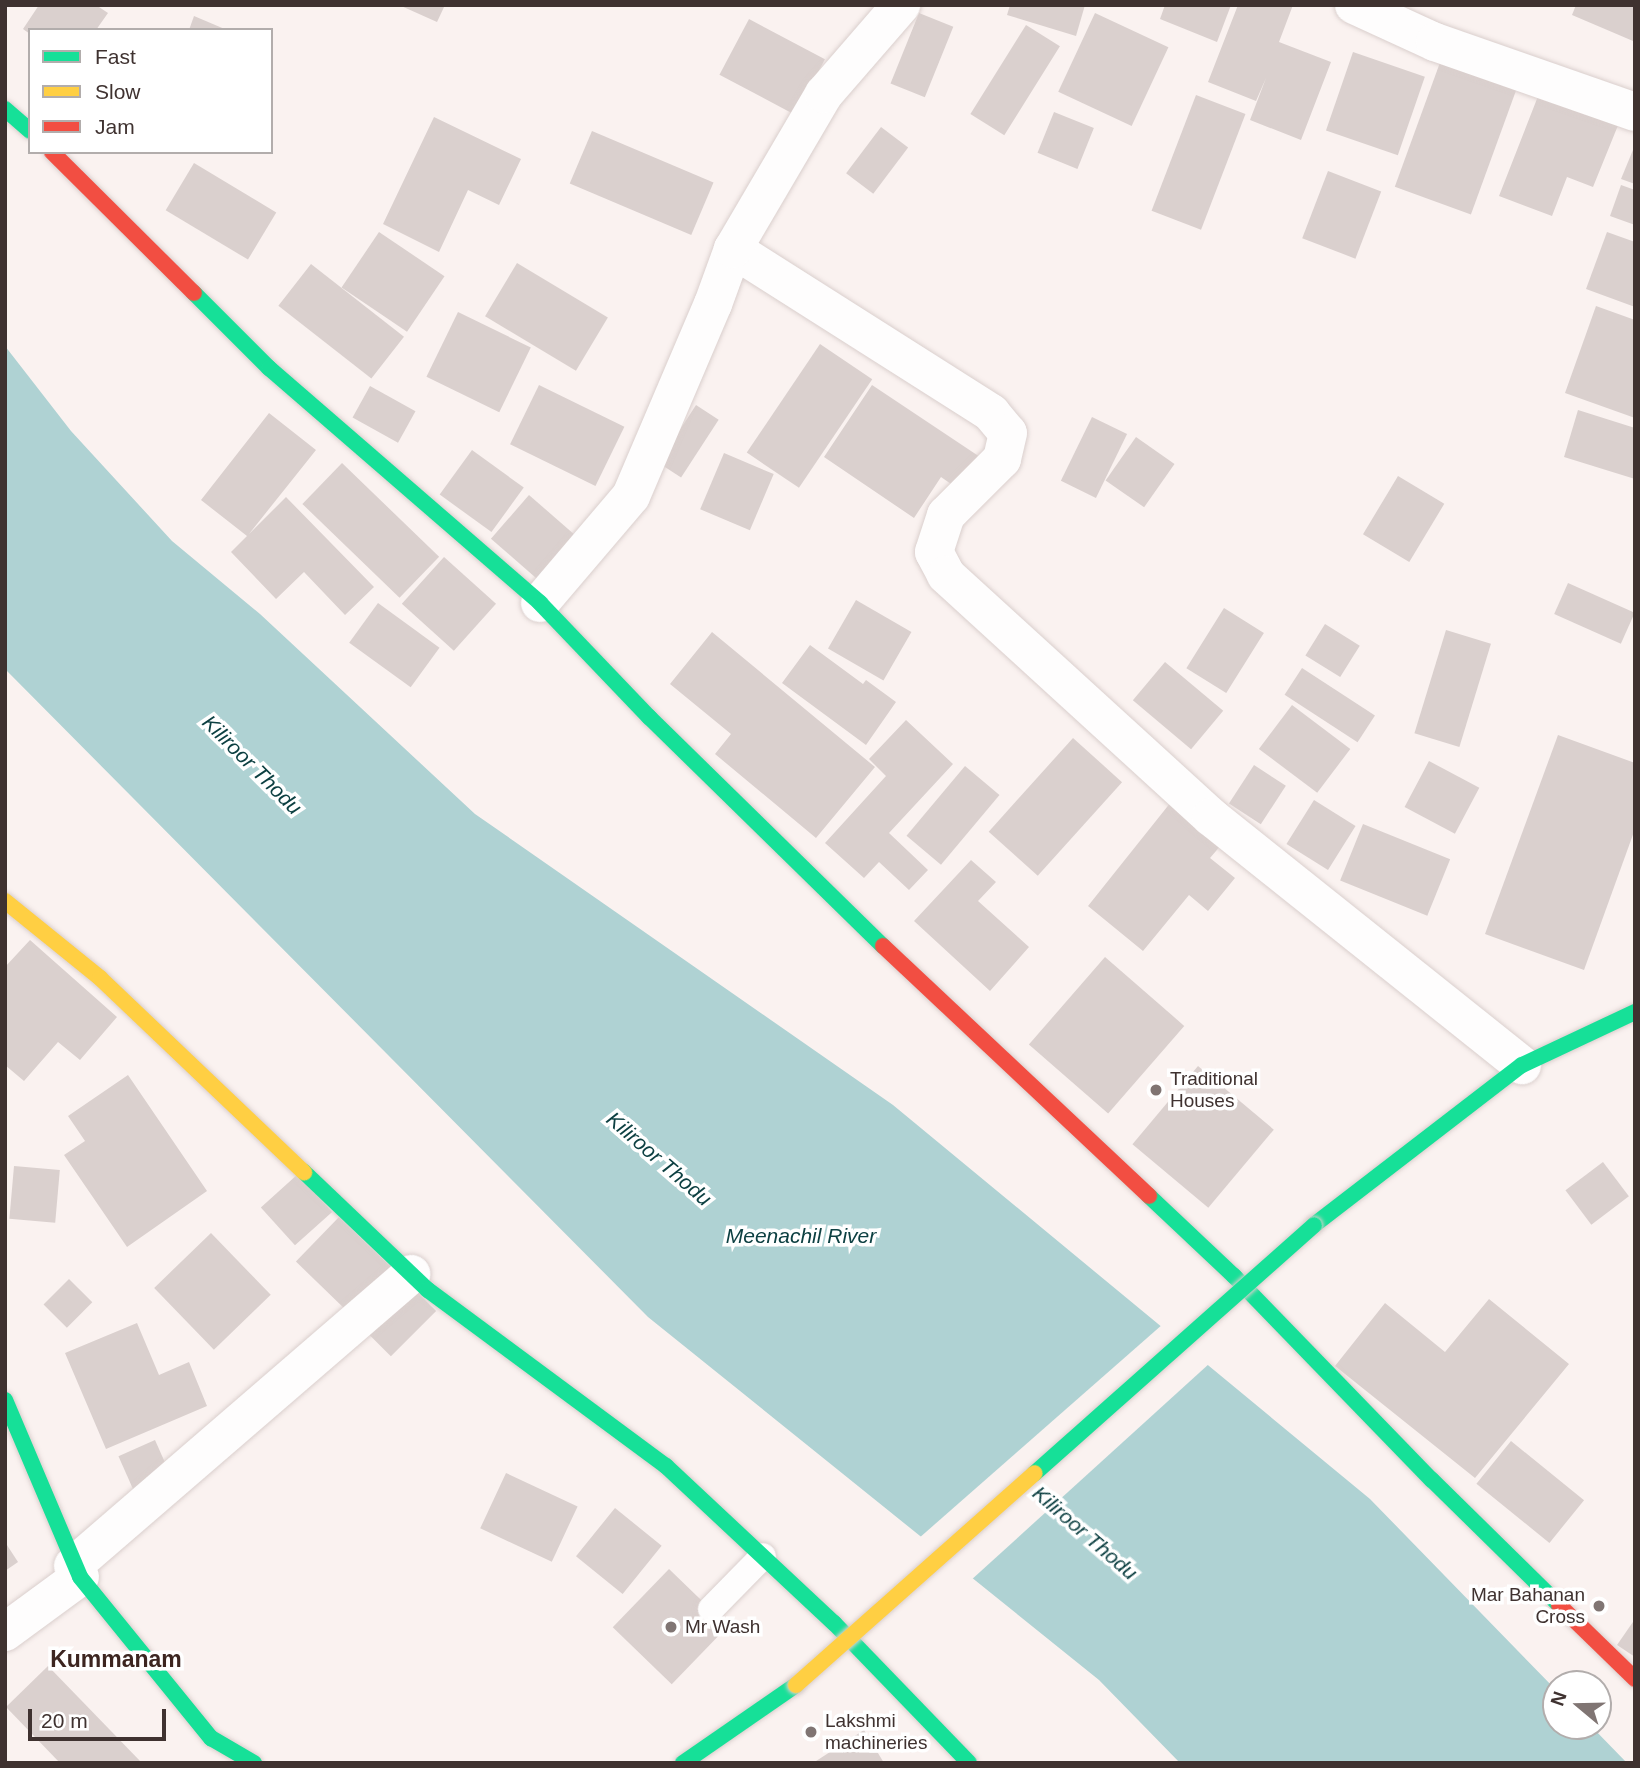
<!DOCTYPE html>
<style>
body{margin:0}
#map{position:relative;width:1640px;height:1768px;overflow:hidden;background:#faf2f0;font-family:Arial,sans-serif}
div>[style]{position:absolute}
.water>*{inset:0;background:#afd2d3}
.pier>*{inset:0;background:#faf2f0}
.building>*{inset:0;background:#dad0ce;transform-origin:0 0}
.roads{filter:drop-shadow(0 0 2px #dacfcd) drop-shadow(0 0 2px #dacfcd)}
.lane>*{height:26px;margin:-13px;padding:0 13px;transform-origin:13px;border-radius:13px;background:#fefdfd}
.street>*{height:38px;margin:-19px;padding:0 19px;transform-origin:19px;border-radius:19px;background:#fefdfd}
.fast>*{height:16px;margin:-8px;padding:0 8px;transform-origin:8px;border-radius:8px;background:#16e098}
.slow>*{height:16px;margin:-8px;padding:0 8px;transform-origin:8px;border-radius:8px;background:#ffcf43}
.jam>*{height:16px;margin:-8px;padding:0 8px;transform-origin:8px;border-radius:8px;background:#f24e42}
.bridges{filter:drop-shadow(0 0 2px #dacfcd) drop-shadow(0 0 2px #dacfcd)}
.fast-bridge>*{height:16px;margin:-8px;padding:0 8px;transform-origin:8px;border-radius:8px;background:#16e098}
.slow-bridge>*{height:16px;margin:-8px;padding:0 8px;transform-origin:8px;border-radius:8px;background:#ffcf43}
.dots>*{width:19px;height:19px;translate:-50% -50%;box-sizing:border-box;border:4px solid #fff;border-radius:50%}
span{translate:-50% -50%;white-space:nowrap;text-align:center;line-height:1.15;-webkit-text-stroke:7px #fff;paint-order:stroke}
.poi-label{font-size:19px;color:#3f3230}
.left{translate:0 -50%;text-align:left}
.right{translate:-100% -50%;text-align:right}
.water-label{font-size:21px;color:#0d4042;font-style:italic}
.quarter-label{font-size:23px;color:#3c2520;font-weight:700}
.frame{position:absolute;inset:0;border:7px solid #3f3230;pointer-events:none}
.legend{position:absolute;left:28px;top:28px;width:245px;height:126px;box-sizing:border-box;background:#fff;border:2px solid #b2adac;margin:0;padding:9px 12px;list-style:none;font-size:21px;color:#3f3230}
.legend li{display:flex;align-items:center;gap:14px;height:35px}
.legend b{width:35px;border:2px solid #b2adac}
.north{position:absolute;left:1542px;top:1670px;width:70px;height:70px;box-sizing:border-box;background:#fff;border:2px solid #b2adac;border-radius:50%;rotate:289deg;font-size:19px;font-weight:700;line-height:28px;text-align:center;color:#3f3230}
.north::after{content:'';display:block;margin:auto;width:24px;height:32px;background:#807573;clip-path:polygon(50% 0,100% 100%,50% 72%,0 100%)}
.scale{position:absolute;left:28px;top:1709px;width:138px;height:32px;box-sizing:border-box;border:4px solid #3f3230;border-top:0;padding-left:9px;font-size:21px;line-height:24px;white-space:nowrap;color:#3f3230;-webkit-text-stroke:5px #fff;paint-order:stroke}
</style>
<div id="map">
<div class="water">
<div style="clip-path:polygon(5px 346px,71px 431px,172px 541px,260px 614px,475px 814px,893px 1105px,1370px 1499px,1556px 1690px,1556px 1726px,1591px 1726px,1627px 1763px,1180px 1763px,1099px 1680px,648px 1317px,5px 669px)"></div>
</div>
<div class="pier">
<div style="clip-path:polygon(1163px 1324px,1210px 1363px,970px 1581px,918px 1539px)"></div>
</div>
<div class="building">
<div style="clip-path:polygon(39px 5px,96px 5px,108px 13px,96px 30px,30px 30px,30px 34px,23px 29px)"></div>
<div style="clip-path:polygon(399px 5px,445px 5px,437px 22px)"></div>
<div style="clip-path:polygon(1010px 5px,1085px 5px,1076px 36px,1007px 15px)"></div>
<div style="clip-path:polygon(1165px 5px,1231px 5px,1217px 42px,1160px 19px)"></div>
<div style="clip-path:polygon(1238px 5px,1293px 5px,1279px 42px,1331px 62px,1301px 140px,1250px 120px,1266px 78px,1256px 101px,1208px 82px)"></div>
<div style="clip-path:polygon(1576px 5px,1635px 5px,1633px 41px,1572px 15px)"></div>
<div style="left:919px;top:13px;width:37px;height:76px;rotate:22deg"></div>
<div style="left:1095px;top:13px;width:81px;height:87px;rotate:25deg"></div>
<div style="clip-path:polygon(194px 16px,227px 30px,189px 30px)"></div>
<div style="left:749px;top:19px;width:86px;height:63px;rotate:28deg"></div>
<div style="left:1026px;top:25px;width:40px;height:105px;rotate:32deg"></div>
<div style="left:1353px;top:52px;width:76px;height:83px;rotate:19deg"></div>
<div style="left:1442px;top:57px;width:81px;height:138px;rotate:20deg"></div>
<div style="clip-path:polygon(1542px 86px,1621px 118px,1593px 187px,1567px 177px,1552px 216px,1499px 196px)"></div>
<div style="left:1196px;top:95px;width:53px;height:124px;rotate:21deg"></div>
<div style="left:1054px;top:112px;width:43px;height:44px;rotate:22deg"></div>
<div style="clip-path:polygon(434px 117px,521px 159px,499px 205px,468px 190px,439px 252px,383px 224px)"></div>
<div style="left:881px;top:127px;width:34px;height:58px;rotate:37deg"></div>
<div style="left:592px;top:131px;width:132px;height:57px;rotate:23deg"></div>
<div style="clip-path:polygon(1635px 145px,1635px 184px,1621px 179px)"></div>
<div style="left:194px;top:163px;width:96px;height:55px;rotate:31deg"></div>
<div style="left:1328px;top:171px;width:57px;height:72px;rotate:21deg"></div>
<div style="clip-path:polygon(1621px 185px,1635px 190px,1635px 225px,1610px 216px)"></div>
<div style="left:379px;top:232px;width:79px;height:67px;rotate:34deg"></div>
<div style="clip-path:polygon(1607px 232px,1635px 242px,1635px 307px,1586px 289px)"></div>
<div style="left:517px;top:263px;width:106px;height:62px;rotate:31deg"></div>
<div style="left:311px;top:264px;width:118px;height:53px;rotate:38deg"></div>
<div style="clip-path:polygon(1596px 306px,1635px 320px,1635px 418px,1565px 393px)"></div>
<div style="left:458px;top:312px;width:81px;height:72px;rotate:26deg"></div>
<div style="left:820px;top:344px;width:63px;height:131px;rotate:34deg"></div>
<div style="left:539px;top:385px;width:95px;height:66px;rotate:26deg"></div>
<div style="clip-path:polygon(872px 385px,986px 461px,964px 493px,941px 477px,914px 518px,824px 457px)"></div>
<div style="left:370px;top:386px;width:52px;height:36px;rotate:29deg"></div>
<div style="left:696px;top:405px;width:27px;height:69px;rotate:33deg"></div>
<div style="clip-path:polygon(1578px 410px,1635px 428px,1635px 479px,1564px 457px)"></div>
<div style="clip-path:polygon(269px 413px,316px 450px,249px 534px,286px 497px,374px 587px,345px 615px,304px 572px,276px 599px,231px 552px,247px 536px,201px 500px)"></div>
<div style="left:1092px;top:417px;width:39px;height:71px;rotate:26deg"></div>
<div style="left:1136px;top:437px;width:47px;height:53px;rotate:35deg"></div>
<div style="left:472px;top:450px;width:64px;height:55px;rotate:36deg"></div>
<div style="left:724px;top:453px;width:54px;height:61px;rotate:23deg"></div>
<div style="left:342px;top:463px;width:135px;height:57px;rotate:44deg"></div>
<div style="left:1398px;top:476px;width:54px;height:68px;rotate:31deg"></div>
<div style="left:529px;top:495px;width:62px;height:58px;rotate:41deg"></div>
<div style="left:444px;top:557px;width:70px;height:63px;rotate:42deg"></div>
<div style="left:1568px;top:583px;width:73px;height:34px;rotate:24deg"></div>
<div style="left:856px;top:600px;width:64px;height:56px;rotate:30deg"></div>
<div style="left:378px;top:603px;width:76px;height:49px;rotate:36deg"></div>
<div style="left:1224px;top:608px;width:47px;height:71px;rotate:32deg"></div>
<div style="left:1325px;top:624px;width:41px;height:37px;rotate:32deg"></div>
<div style="left:1446px;top:630px;width:47px;height:108px;rotate:17deg"></div>
<div style="clip-path:polygon(712px 632px,875px 767px,816px 838px,715px 754px,731px 734px,670px 684px)"></div>
<div style="clip-path:polygon(810px 645px,863px 684px,866px 680px,896px 702px,866px 745px,782px 683px)"></div>
<div style="left:1165px;top:662px;width:76px;height:50px;rotate:40deg"></div>
<div style="left:1302px;top:668px;width:87px;height:32px;rotate:33deg"></div>
<div style="left:1292px;top:705px;width:73px;height:55px;rotate:37deg"></div>
<div style="clip-path:polygon(906px 720px,953px 764px,889px 833px,928px 870px,909px 890px,879px 862px,864px 878px,825px 843px,886px 776px,869px 759px)"></div>
<div style="clip-path:polygon(1558px 735px,1635px 763px,1635px 829px,1584px 970px,1485px 934px)"></div>
<div style="left:1073px;top:738px;width:66px;height:126px;rotate:42deg"></div>
<div style="left:1429px;top:761px;width:57px;height:52px;rotate:28deg"></div>
<div style="left:1254px;top:765px;width:38px;height:46px;rotate:33deg"></div>
<div style="left:965px;top:766px;width:45px;height:91px;rotate:40deg"></div>
<div style="left:1314px;top:800px;width:49px;height:52px;rotate:32deg"></div>
<div style="clip-path:polygon(1171px 802px,1222px 844px,1210px 858px,1235px 878px,1208px 911px,1189px 895px,1143px 951px,1088px 906px)"></div>
<div style="left:1363px;top:824px;width:94px;height:61px;rotate:22deg"></div>
<div style="clip-path:polygon(971px 860px,996px 882px,978px 901px,1029px 947px,990px 991px,914px 921px)"></div>
<div style="clip-path:polygon(30px 940px,117px 1017px,80px 1060px,58px 1042px,24px 1081px,5px 1065px,5px 967px)"></div>
<div style="left:1105px;top:957px;width:105px;height:116px;rotate:41deg"></div>
<div style="left:1198px;top:1066px;width:99px;height:102px;rotate:40deg"></div>
<div style="clip-path:polygon(128px 1075px,207px 1191px,127px 1247px,64px 1155px,85px 1141px,68px 1116px)"></div>
<div style="left:1603px;top:1162px;width:43px;height:47px;rotate:53deg"></div>
<div style="left:14px;top:1166px;width:46px;height:53px;rotate:5deg"></div>
<div style="left:298px;top:1174px;width:51px;height:50px;rotate:48deg"></div>
<div style="left:339px;top:1217px;width:76px;height:62px;rotate:44deg"></div>
<div style="left:211px;top:1233px;width:86px;height:79px;rotate:46deg"></div>
<div style="left:69px;top:1279px;width:33px;height:36px;rotate:45deg"></div>
<div style="left:405px;top:1280px;width:44px;height:64px;rotate:45deg"></div>
<div style="clip-path:polygon(1489px 1299px,1569px 1364px,1475px 1478px,1335px 1366px,1385px 1303px,1445px 1352px)"></div>
<div style="clip-path:polygon(137px 1323px,159px 1375px,189px 1362px,207px 1406px,106px 1449px,65px 1353px)"></div>
<div style="left:155px;top:1440px;width:36px;height:40px;rotate:66deg"></div>
<div style="left:1511px;top:1441px;width:94px;height:55px;rotate:39deg"></div>
<div style="left:506px;top:1473px;width:79px;height:61px;rotate:25deg"></div>
<div style="left:615px;top:1508px;width:60px;height:62px;rotate:39deg"></div>
<div style="clip-path:polygon(5px 1542px,18px 1562px,5px 1571px)"></div>
<div style="left:669px;top:1569px;width:82px;height:81px;rotate:44deg"></div>
<div style="clip-path:polygon(1635px 1619px,1635px 1657px,1617px 1645px)"></div>
<div style="clip-path:polygon(48px 1666px,142px 1763px,60px 1763px,6px 1707px)"></div>
<div style="clip-path:polygon(864px 1730px,884px 1763px,813px 1763px)"></div>
</div>
<div class="roads">
<div class="lane">
<div style="left:711px;top:1609px;width:74px;rotate:-45.5deg"></div>
</div>
<div class="street">
<div style="left:1354px;top:5px;width:89px;rotate:24.6deg"></div>
<div style="left:1435px;top:42px;width:212px;rotate:19.3deg"></div>
<div style="left:733px;top:249px;width:306px;rotate:32.4deg"></div>
<div style="left:991px;top:413px;width:26px;rotate:50deg"></div>
<div style="left:1008px;top:433px;width:27px;rotate:103deg"></div>
<div style="left:1002px;top:459px;width:79px;rotate:135deg"></div>
<div style="left:946px;top:515px;width:39px;rotate:108deg"></div>
<div style="left:934px;top:552px;width:26px;rotate:62deg"></div>
<div style="left:946px;top:575px;width:359px;rotate:42.4deg"></div>
<div style="left:1211px;top:817px;width:398px;rotate:38.6deg"></div>
<div style="left:540px;top:603px;width:140px;rotate:-49.6deg"></div>
<div style="left:631px;top:496px;width:209px;rotate:-66.9deg"></div>
<div style="left:713px;top:304px;width:59px;rotate:-70deg"></div>
<div style="left:733px;top:249px;width:180px;rotate:-59.6deg"></div>
<div style="left:824px;top:94px;width:118px;rotate:-49.1deg"></div>
<div style="left:73px;top:1566px;width:447px;rotate:-40.8deg"></div>
<div style="left:5px;top:1632px;width:93px;rotate:-36.3deg"></div>
</div>
<div class="fast">
<div style="left:5px;top:109px;width:33px;rotate:41deg"></div>
<div style="left:194px;top:293px;width:106px;rotate:45deg"></div>
<div style="left:269px;top:368px;width:359px;rotate:40.9deg"></div>
<div style="left:540px;top:603px;width:158px;rotate:46.3deg"></div>
<div style="left:649px;top:717px;width:327px;rotate:44.4deg"></div>
<div style="left:304px;top:1172px;width:171px;rotate:43.6deg"></div>
<div style="left:428px;top:1290px;width:296px;rotate:36.5deg"></div>
<div style="left:666px;top:1466px;width:230px;rotate:43.1deg"></div>
<div style="left:834px;top:1623px;width:194px;rotate:46deg"></div>
<div style="left:1149px;top:1196px;width:117px;rotate:43.3deg"></div>
<div style="left:1234px;top:1276px;width:284px;rotate:45.9deg"></div>
<div style="left:1432px;top:1480px;width:178px;rotate:44.5deg"></div>
<div style="left:1314px;top:1225px;width:262px;rotate:-37.6deg"></div>
<div style="left:1522px;top:1065px;width:125px;rotate:-25.1deg"></div>
<div style="left:5px;top:1400px;width:192px;rotate:67deg"></div>
<div style="left:80px;top:1577px;width:208px;rotate:50.9deg"></div>
<div style="left:211px;top:1738px;width:50px;rotate:30.2deg"></div>
<div style="left:683px;top:1763px;width:137px;rotate:-34.6deg"></div>
</div>
<div class="slow">
<div style="left:5px;top:901px;width:122px;rotate:39deg"></div>
<div style="left:100px;top:978px;width:282px;rotate:43.6deg"></div>
</div>
<div class="jam">
<div style="left:52px;top:152px;width:200px;rotate:44.8deg"></div>
<div style="left:883px;top:946px;width:365px;rotate:43.2deg"></div>
<div style="left:1559px;top:1605px;width:106px;rotate:44.2deg"></div>
</div>
</div>
<div class="bridges">
<div class="fast-bridge">
<div style="left:1035px;top:1473px;width:373px;rotate:-41.6deg"></div>
</div>
<div class="slow-bridge">
<div style="left:796px;top:1685px;width:319px;rotate:-41.6deg"></div>
</div>
</div>
<div class="dots">
<div style="left:1156px;top:1090px;background:#807573"></div>
<div style="left:1599px;top:1606px;background:#807573"></div>
<div style="left:671px;top:1627px;background:#807573"></div>
<div style="left:811px;top:1732px;background:#807573"></div>
</div>
<div class="poi-label">
<span class="left" style="left:1170px;top:1090px">Traditional<br>Houses</span>
<span class="right" style="left:1585px;top:1606px">Mar Bahanan<br>Cross</span>
<span class="left" style="left:685px;top:1627px">Mr Wash</span>
<span class="left" style="left:825px;top:1732px">Lakshmi<br>machineries</span>
</div>
<div class="water-label">
<span style="left:252px;top:765px;rotate:45deg">Kiliroor Thodu</span>
<span style="left:659px;top:1159px;rotate:41deg">Kiliroor Thodu</span>
<span style="left:801px;top:1236px">Meenachil River</span>
<span style="left:1085px;top:1533px;rotate:41deg">Kiliroor Thodu</span>
</div>
<div class="quarter-label">
<span style="left:116px;top:1659px">Kummanam</span>
</div>
<div class="frame"></div>
<ul class="legend">
<li><b style="height:9px;background:#16e098"></b>Fast</li>
<li><b style="height:9px;background:#ffcf43"></b>Slow</li>
<li><b style="height:9px;background:#f24e42"></b>Jam</li>
</ul>
<div class="north">N</div>
<div class="scale">20 m</div>
</div>
